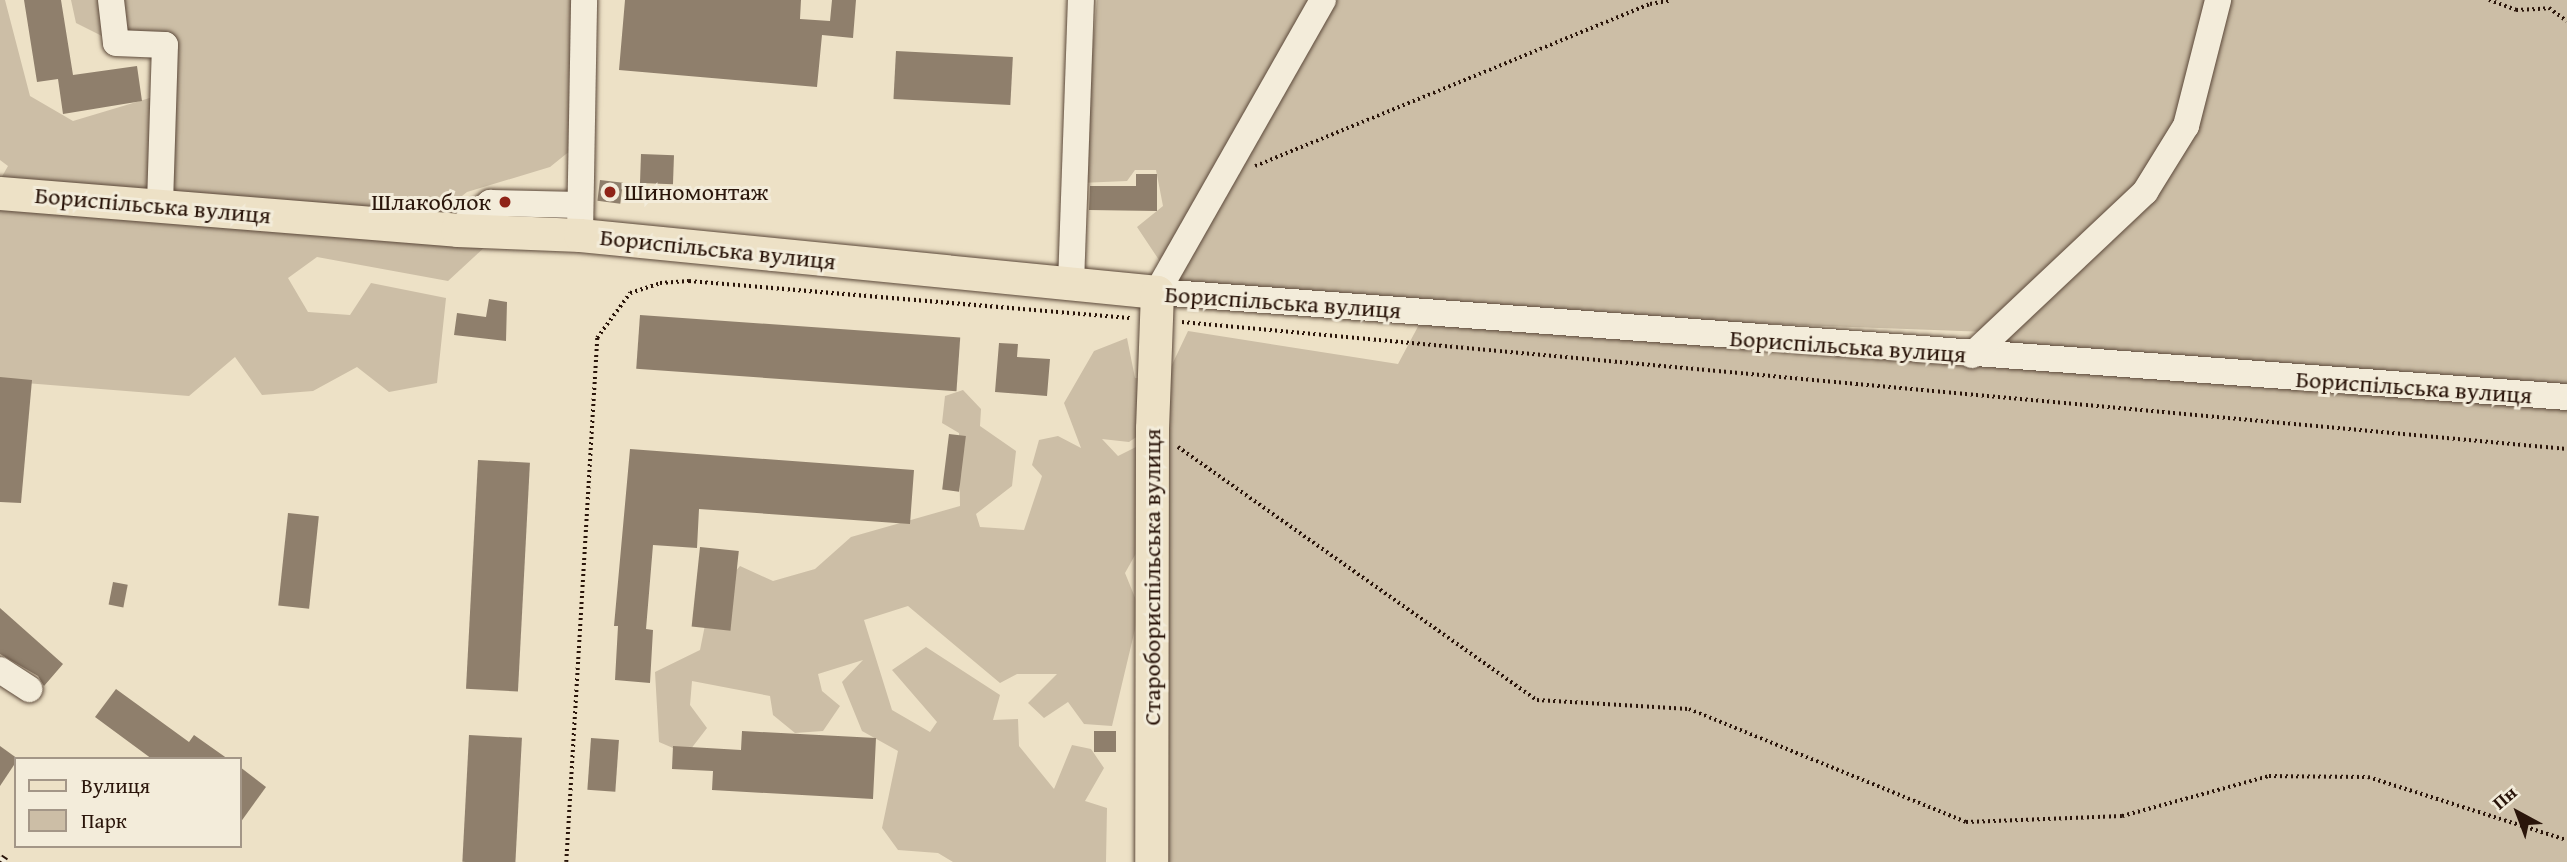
<!DOCTYPE html>
<meta charset="utf-8">
<style>
body{margin:0}
#map{position:relative;width:2567px;height:862px;overflow:hidden;background:#ede1c6;font-family:"Gentium Book Plus",serif}
div>[style]{position:absolute}
.green>*{inset:0;background:#ccbea6}
.building>*{inset:0;background:#8f7f6c;transform-origin:0 0}
.path>*{height:3.5px;margin-top:-1.75px;transform-origin:0;background:repeating-linear-gradient(90deg,#2a150a 0 2px,transparent 0 5.5px)}
.roads{filter:drop-shadow(0 0 2px #5b4839) drop-shadow(0 0 2px #5b4839)}
.minor>*{height:26px;margin:-13px;padding:0 13px;transform-origin:13px;border-radius:13px;background:#f3ecda}
.major>*{height:33px;margin:-16.5px;padding:0 16.5px;transform-origin:16.5px;border-radius:16.5px;background:#ede1c6}
.rail>*{height:8px;margin-top:-4px;transform-origin:0;background:repeating-linear-gradient(90deg,#f3ecda 0 16px,#2a150a 0 32px);box-sizing:border-box;border-block:2px solid #2a150a}
.dots>*{width:19px;height:19px;translate:-50% -50%;box-sizing:border-box;border:4px solid #f3ecda;border-radius:50%}
span{translate:-50% -50%;white-space:nowrap;text-align:center;line-height:1.15;-webkit-text-stroke:6px #f3ecda;paint-order:stroke}
.poi-label{font-size:24px;color:#2a150a}
.left{translate:0 -50%;text-align:left}
.right{translate:-100% -50%;text-align:right}
.street-label{font-size:24px;color:#2a150a}
.legend{position:absolute;left:14px;top:757px;width:228px;height:91px;box-sizing:border-box;background:#f3ecda;border:2px solid #a39687;margin:0;padding:9px 12px;list-style:none;font-size:21px;color:#2a150a}
.legend li{display:flex;align-items:center;gap:14px;height:35px}
.legend b{width:35px;border:2px solid #a39687}
.north{position:absolute;left:2483px;top:778px;width:70px;height:70px;-webkit-text-stroke:5px #f3ecda;paint-order:stroke;rotate:319deg;font-size:19px;font-weight:700;line-height:28px;text-align:center;color:#2a150a}
.north::after{content:'';display:block;margin:auto;width:24px;height:32px;background:#2a150a;clip-path:polygon(50% 0,100% 100%,50% 72%,0 100%)}
</style>
<div id="map">
<div class="green">
<div style="clip-path:polygon(0 0,5px 0,30px 96px,73px 121px,173px 91px,170px 36px,130px 50px,76px 23px,71px 0,579px 0,576px 146px,550px 167px,467px 192px,428px 223px,487px 245px,448px 281px,317px 257px,288px 278px,308px 312px,350px 315px,371px 283px,446px 298px,437px 383px,389px 392px,357px 367px,313px 391px,262px 395px,235px 357px,189px 396px,0 381px,0 180px,8px 166px,0 160px)"></div>
<div style="clip-path:polygon(1097px 0,2205px 0,2178px 118px,2138px 188px,1988px 332px,1552px 316px,1177px 287px,1137px 227px,1163px 206px,1156px 170px,1135px 170px,1127px 181px,1080px 183px)"></div>
<div style="clip-path:polygon(2228px 0,2567px 0,2567px 862px,1161px 862px,1170px 369px,1188px 331px,1398px 364px,1422px 319px,1999px 344px,2151px 198px)"></div>
<div style="clip-path:polygon(1127px 338px,1135px 378px,1151px 379px,1148px 429px,1129px 442px,1102px 439px,1118px 456px,1138px 446px,1144px 539px,1125px 573px,1136px 600px,1136px 625px,1112px 726px,1084px 724px,1068px 702px,1044px 718px,1028px 703px,1057px 674px,1017px 674px,1000px 683px,908px 606px,864px 620px,892px 710px,930px 732px,937px 722px,892px 670px,926px 647px,1000px 695px,993px 720px,1018px 719px,1019px 746px,1054px 789px,1072px 745px,1091px 749px,1104px 768px,1085px 801px,1107px 808px,1106px 862px,953px 862px,938px 853px,898px 850px,882px 828px,898px 751px,862px 731px,842px 682px,863px 660px,818px 674px,822px 691px,840px 706px,823px 731px,795px 733px,773px 715px,770px 696px,692px 681px,690px 705px,707px 728px,687px 754px,659px 742px,655px 672px,700px 650px,705px 625px,725px 583px,740px 566px,773px 581px,815px 569px,851px 537px,960px 506px,959px 433px,942px 423px,945px 396px,963px 390px,981px 409px,980px 426px,1016px 451px,1012px 486px,976px 514px,980px 527px,1024px 530px,1042px 476px,1032px 465px,1039px 440px,1058px 436px,1081px 448px,1064px 403px,1094px 351px)"></div>
</div>
<div class="building">
<div style="clip-path:polygon(24px 0,61px 0,73px 75px,137px 66px,142px 101px,63px 114px,58px 79px,37px 82px)"></div>
<div style="clip-path:polygon(625px 0,801px 0,800px 19px,830px 21px,832px 0,856px 0,853px 38px,822px 35px,817px 87px,619px 70px)"></div>
<div style="left:896px;top:51px;width:117px;height:48px;rotate:3deg"></div>
<div style="left:641px;top:154px;width:33px;height:29px;rotate:2deg"></div>
<div style="clip-path:polygon(1136px 174px,1157px 174px,1157px 211px,1089px 210px,1090px 186px,1136px 186px)"></div>
<div style="left:600px;top:180px;width:23px;height:21px;rotate:7deg"></div>
<div style="clip-path:polygon(489px 299px,507px 302px,506px 341px,454px 335px,457px 313px,486px 317px)"></div>
<div style="left:640px;top:315px;width:321px;height:54px;rotate:4deg"></div>
<div style="clip-path:polygon(999px 343px,1018px 344px,1017px 357px,1050px 359px,1047px 396px,995px 392px)"></div>
<div style="clip-path:polygon(0 377px,32px 380px,21px 503px,0 502px)"></div>
<div style="left:949px;top:434px;width:17px;height:56px;rotate:7deg"></div>
<div style="clip-path:polygon(630px 449px,914px 470px,910px 524px,699px 509px,697px 548px,653px 545px,646px 629px,653px 630px,650px 683px,615px 680px,618px 626px,614px 626px)"></div>
<div style="left:478px;top:460px;width:52px;height:229px;rotate:3deg"></div>
<div style="left:288px;top:513px;width:31px;height:93px;rotate:6deg"></div>
<div style="left:700px;top:547px;width:39px;height:80px;rotate:6deg"></div>
<div style="left:113px;top:582px;width:15px;height:23px;rotate:11deg"></div>
<div style="clip-path:polygon(0 608px,63px 664px,44px 686px,38px 676px,0 654px)"></div>
<div style="clip-path:polygon(116px 689px,189px 742px,194px 735px,228px 759px,152px 759px,95px 717px)"></div>
<div style="clip-path:polygon(742px 731px,876px 738px,873px 799px,712px 790px,713px 771px,672px 769px,673px 746px,741px 750px)"></div>
<div style="left:1094px;top:731px;width:22px;height:21px"></div>
<div style="left:469px;top:735px;width:53px;height:127px;rotate:3deg"></div>
<div style="left:591px;top:738px;width:28px;height:52px;rotate:4deg"></div>
<div style="clip-path:polygon(0 746px,18px 759px,0 786px)"></div>
<div style="clip-path:polygon(240px 767px,266px 787px,240px 823px)"></div>
</div>
<div class="path">
<div style="left:2489px;top:0;width:29px;rotate:20deg"></div>
<div style="left:2516px;top:10px;width:33px;rotate:-3deg"></div>
<div style="left:2549px;top:8px;width:22px;rotate:36deg"></div>
<div style="left:1255px;top:166px;width:427px;rotate:-22.3deg"></div>
<div style="left:1650px;top:4px;width:22px;rotate:-10deg"></div>
<div style="left:1182px;top:322px;width:1391px;rotate:5.24deg"></div>
<div style="left:1178px;top:447px;width:439px;rotate:35.2deg"></div>
<div style="left:1537px;top:700px;width:152px;rotate:3.4deg"></div>
<div style="left:1689px;top:709px;width:299px;rotate:22.2deg"></div>
<div style="left:1966px;top:822px;width:156px;rotate:-2.2deg"></div>
<div style="left:2122px;top:816px;width:152px;rotate:-15.2deg"></div>
<div style="left:2269px;top:776px;width:99px;rotate:0.6deg"></div>
<div style="left:2368px;top:777px;width:209px;rotate:17.6deg"></div>
<div style="left:566px;top:862px;width:525px;rotate:-86.61deg"></div>
<div style="left:597px;top:338px;width:56px;rotate:-53.7deg"></div>
<div style="left:630px;top:293px;width:32px;rotate:-18deg"></div>
<div style="left:660px;top:283px;width:29px;rotate:-4deg"></div>
<div style="left:689px;top:281px;width:445px;rotate:4.8deg"></div>
</div>
<div class="roads">
<div class="minor">
<div style="left:111px;top:0;width:43px;rotate:83.4deg"></div>
<div style="left:116px;top:43px;width:49px;rotate:2.3deg"></div>
<div style="left:165px;top:45px;width:161px;rotate:91.8deg"></div>
<div style="left:1323px;top:0;width:336px;rotate:119.6deg"></div>
<div style="left:1157px;top:292px;width:1414px;rotate:4.26deg"></div>
<div style="left:457px;top:230px;width:43px;rotate:-39.3deg"></div>
<div style="left:490px;top:203px;width:90px;rotate:1.3deg"></div>
<div style="left:580px;top:235px;width:235px;rotate:-89deg"></div>
<div style="left:1071px;top:284px;width:284px;rotate:-88deg"></div>
<div style="left:1972px;top:355px;width:238px;rotate:-43.3deg"></div>
<div style="left:2145px;top:192px;width:78px;rotate:-58.2deg"></div>
<div style="left:2186px;top:126px;width:130px;rotate:-75.7deg"></div>
<div style="left:0;top:670px;width:35px;rotate:33deg"></div>
</div>
<div class="major">
<div style="left:0;top:193px;width:458px;rotate:4.6deg"></div>
<div style="left:457px;top:230px;width:123px;rotate:2.3deg"></div>
<div style="left:580px;top:235px;width:580px;rotate:5.64deg"></div>
<div style="left:1157px;top:292px;width:136px;rotate:92.1deg"></div>
<div style="left:1152px;top:428px;width:434px;rotate:90.1deg"></div>
</div>
</div>
<div class="rail">
<div style="left:0;top:858px;width:7px;rotate:34deg"></div>
</div>
<div class="dots">
<div style="left:610px;top:192px;background:#8f2418"></div>
<div style="left:505px;top:202px;background:#8f2418"></div>
</div>
<div class="poi-label">
<span class="left" style="left:624px;top:192px">Шиномонтаж</span>
<span class="right" style="left:491px;top:202px">Шлакоблок</span>
</div>
<div class="street-label">
<span style="left:153px;top:205px;rotate:5deg">Бориспільська вулиця</span>
<span style="left:718px;top:249px;rotate:6deg">Бориспільська вулиця</span>
<span style="left:1283px;top:302px;rotate:4deg">Бориспільська вулиця</span>
<span style="left:1848px;top:346px;rotate:4deg">Бориспільська вулиця</span>
<span style="left:2414px;top:387px;rotate:4deg">Бориспільська вулиця</span>
<span style="left:1152px;top:577px;rotate:-90deg">Старобориспільська вулиця</span>
</div>
<ul class="legend">
<li><b style="height:9px;background:#ede1c6"></b>Вулиця</li>
<li><b style="height:19px;background:#ccbea6"></b>Парк</li>
</ul>
<div class="north">Пн</div>
</div>
